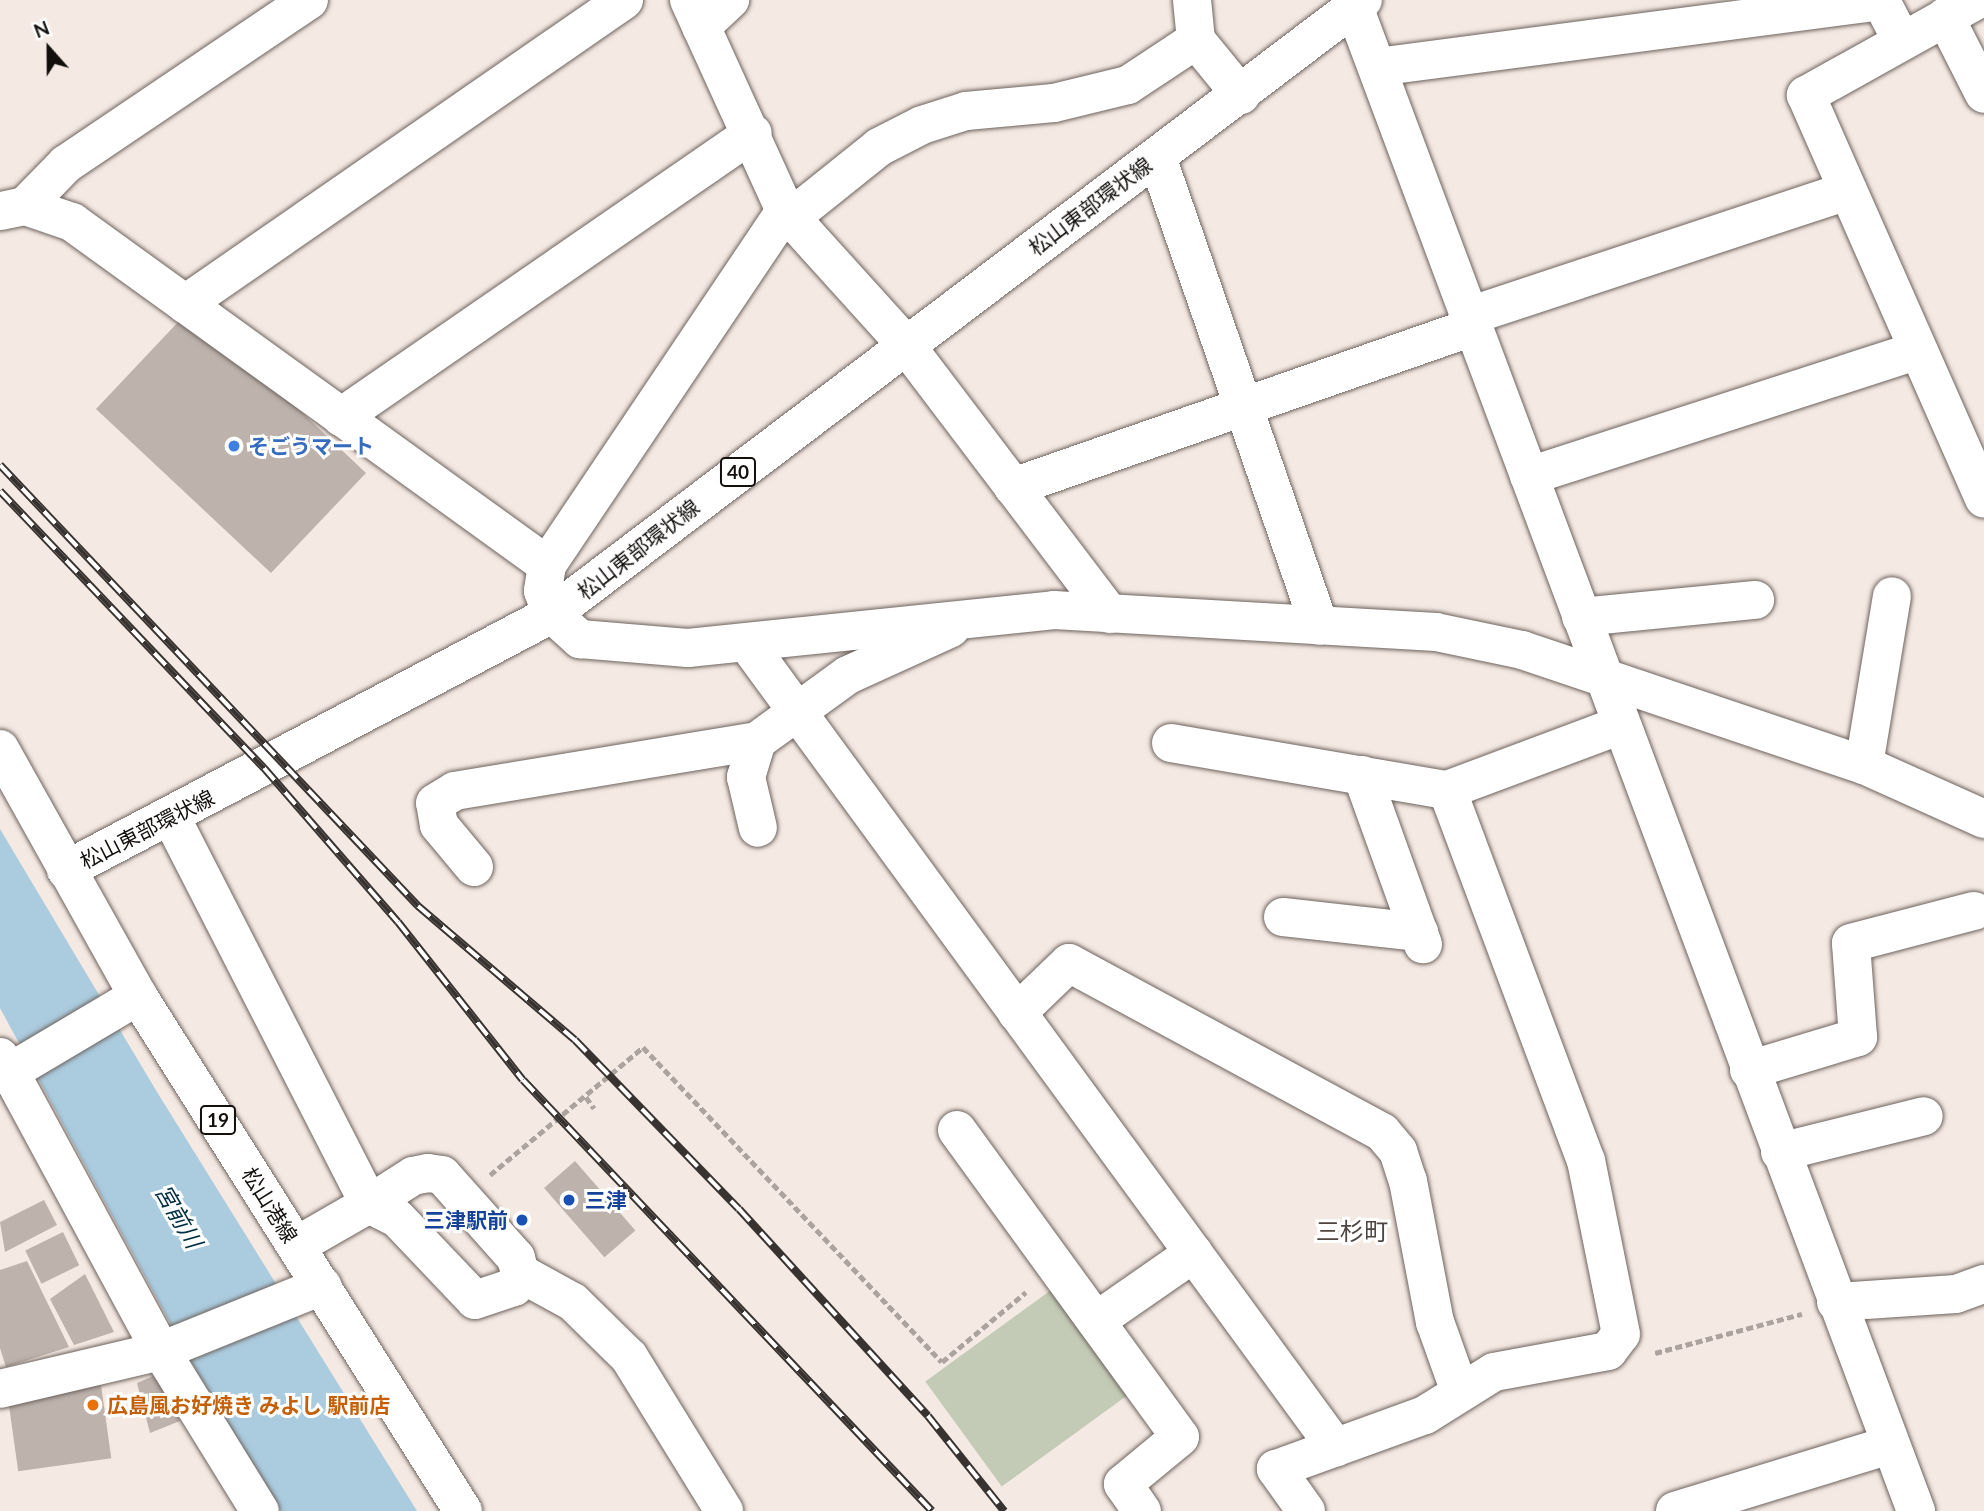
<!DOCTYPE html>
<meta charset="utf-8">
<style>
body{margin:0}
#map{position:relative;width:1984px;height:1511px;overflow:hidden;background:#f5e9e3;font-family:Lato,"Noto Sans JP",sans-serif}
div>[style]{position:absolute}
.green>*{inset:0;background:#c3cbb6;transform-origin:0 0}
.water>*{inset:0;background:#abcbde}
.building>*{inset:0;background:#bdb2ac;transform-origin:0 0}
.path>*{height:4.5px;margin-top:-2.25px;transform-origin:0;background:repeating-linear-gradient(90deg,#aca39e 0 7px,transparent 0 10.5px)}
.roads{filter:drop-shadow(0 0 2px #6d635e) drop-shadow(0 0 2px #6d635e)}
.minor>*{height:38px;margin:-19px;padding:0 19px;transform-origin:19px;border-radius:19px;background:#fff}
.major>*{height:38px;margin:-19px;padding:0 19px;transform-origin:19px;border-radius:19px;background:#fff}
.rail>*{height:8px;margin-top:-4px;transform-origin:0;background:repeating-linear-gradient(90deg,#fff 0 16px,#383330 0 32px);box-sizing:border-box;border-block:2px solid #383330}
.dots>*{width:19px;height:19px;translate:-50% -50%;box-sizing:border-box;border:4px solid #fff;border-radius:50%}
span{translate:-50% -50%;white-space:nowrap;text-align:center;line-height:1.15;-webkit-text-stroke:6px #fff;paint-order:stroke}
.shield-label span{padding:2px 5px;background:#fff;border:2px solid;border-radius:5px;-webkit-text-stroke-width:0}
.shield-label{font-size:19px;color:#130f0d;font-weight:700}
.street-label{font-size:21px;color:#130f0d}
.shop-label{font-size:21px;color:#366cbe;font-weight:700}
.left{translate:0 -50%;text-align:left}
.transit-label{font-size:21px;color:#164399;font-weight:700}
.right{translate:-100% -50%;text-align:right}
.food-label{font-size:21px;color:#c56008;font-weight:700}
.water-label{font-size:23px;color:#012e42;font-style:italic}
.quarter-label{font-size:24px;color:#4e4540}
.north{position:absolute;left:14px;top:14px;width:70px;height:70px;-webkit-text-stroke:5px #fff;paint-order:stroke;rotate:339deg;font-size:19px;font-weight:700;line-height:28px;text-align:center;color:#130f0d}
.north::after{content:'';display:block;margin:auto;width:24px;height:32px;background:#130f0d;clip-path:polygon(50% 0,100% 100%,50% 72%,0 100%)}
</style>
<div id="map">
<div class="green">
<div style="left:1058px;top:1285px;width:130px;height:164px;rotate:54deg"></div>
</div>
<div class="water">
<div style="clip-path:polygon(0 829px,157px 1092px,417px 1511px,281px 1511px,223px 1421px,0 1008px)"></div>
</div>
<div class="building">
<div style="clip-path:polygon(180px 320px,275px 387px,366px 473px,271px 573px,96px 409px)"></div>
<div style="left:575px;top:1161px;width:92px;height:41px;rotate:49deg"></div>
<div style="clip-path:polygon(44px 1200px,57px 1225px,5px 1252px,0 1222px)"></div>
<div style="left:63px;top:1232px;width:37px;height:42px;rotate:64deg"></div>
<div style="clip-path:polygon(27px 1261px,69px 1347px,6px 1367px,0 1348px,0 1270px)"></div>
<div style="clip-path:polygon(85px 1274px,114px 1332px,74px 1345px,50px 1299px)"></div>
<div style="clip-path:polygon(160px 1373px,180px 1421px,150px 1433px,137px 1383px)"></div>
<div style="left:101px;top:1385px;width:74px;height:94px;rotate:82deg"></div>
</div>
<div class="path">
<div style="left:586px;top:1097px;width:14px;rotate:54deg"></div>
<div style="left:490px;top:1175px;width:199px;rotate:-39.9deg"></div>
<div style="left:643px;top:1047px;width:434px;rotate:46.5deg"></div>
<div style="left:942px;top:1362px;width:109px;rotate:-39.8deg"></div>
<div style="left:1655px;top:1353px;width:152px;rotate:-14.9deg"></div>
</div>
<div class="roads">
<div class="minor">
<div style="left:689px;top:0;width:232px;rotate:65.5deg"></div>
<div style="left:785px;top:211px;width:179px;rotate:47.9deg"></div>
<div style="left:905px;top:344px;width:339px;rotate:52.8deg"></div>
<div style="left:1192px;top:0;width:40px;rotate:84.3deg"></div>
<div style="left:1196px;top:40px;width:71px;rotate:50.7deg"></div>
<div style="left:1977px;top:0;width:196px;rotate:150.9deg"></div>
<div style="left:1806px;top:95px;width:441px;rotate:66.2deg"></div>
<div style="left:1354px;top:7px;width:1606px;rotate:69.51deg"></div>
<div style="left:1945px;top:17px;width:86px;rotate:63.1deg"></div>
<div style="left:701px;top:27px;width:40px;rotate:-43deg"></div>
<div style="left:1377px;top:67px;width:508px;rotate:-7.46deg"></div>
<div style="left:1881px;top:1px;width:45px;rotate:62.3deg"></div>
<div style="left:1157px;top:157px;width:496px;rotate:70.9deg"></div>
<div style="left:25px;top:206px;width:50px;rotate:18.8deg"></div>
<div style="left:72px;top:222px;width:586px;rotate:35.83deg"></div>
<div style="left:547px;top:565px;width:26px;rotate:99deg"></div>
<div style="left:543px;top:591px;width:25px;rotate:69deg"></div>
<div style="left:552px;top:614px;width:38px;rotate:42deg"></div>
<div style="left:580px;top:639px;width:108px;rotate:4.8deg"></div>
<div style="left:688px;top:648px;width:368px;rotate:-5.9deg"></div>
<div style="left:1054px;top:610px;width:383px;rotate:3.3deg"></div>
<div style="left:1436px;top:632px;width:88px;rotate:11.8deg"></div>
<div style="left:1522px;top:650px;width:361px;rotate:18.6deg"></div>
<div style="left:1864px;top:765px;width:132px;rotate:24.2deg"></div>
<div style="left:1px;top:211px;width:25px;rotate:-12deg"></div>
<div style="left:25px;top:206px;width:59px;rotate:-45.7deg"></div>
<div style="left:66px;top:164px;width:293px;rotate:-34deg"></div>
<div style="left:793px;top:216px;width:110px;rotate:-38.7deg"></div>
<div style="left:879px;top:147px;width:48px;rotate:-27.1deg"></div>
<div style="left:922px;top:125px;width:46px;rotate:-17.7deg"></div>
<div style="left:966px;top:111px;width:88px;rotate:-5.2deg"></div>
<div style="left:1054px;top:103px;width:76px;rotate:-13.7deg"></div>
<div style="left:1128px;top:85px;width:82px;rotate:-33.5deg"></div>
<div style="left:185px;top:304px;width:534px;rotate:-34.7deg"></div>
<div style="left:1469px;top:316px;width:399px;rotate:-18.3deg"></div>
<div style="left:341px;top:417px;width:500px;rotate:-34.6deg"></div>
<div style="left:1529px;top:476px;width:409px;rotate:-17.9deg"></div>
<div style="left:1013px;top:487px;width:487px;rotate:-19.2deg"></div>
<div style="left:547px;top:565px;width:427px;rotate:-56.1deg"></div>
<div style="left:1581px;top:617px;width:175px;rotate:-5.6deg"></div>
<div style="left:747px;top:643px;width:997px;rotate:53.81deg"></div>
<div style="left:757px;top:741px;width:38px;rotate:107deg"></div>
<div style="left:746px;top:777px;width:52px;rotate:76.8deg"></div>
<div style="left:1171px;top:743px;width:280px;rotate:9.7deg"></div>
<div style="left:1447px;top:790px;width:186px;rotate:-20.5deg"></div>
<div style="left:1864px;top:765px;width:171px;rotate:-80.6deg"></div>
<div style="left:1362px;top:775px;width:180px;rotate:70.2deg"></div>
<div style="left:171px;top:817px;width:435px;rotate:62.9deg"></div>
<div style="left:369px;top:1204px;width:31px;rotate:27deg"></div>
<div style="left:397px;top:1218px;width:113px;rotate:46.4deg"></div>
<div style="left:475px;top:1300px;width:41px;rotate:-18.4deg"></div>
<div style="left:514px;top:1287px;width:15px;rotate:-67deg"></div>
<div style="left:520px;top:1273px;width:16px;rotate:-105deg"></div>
<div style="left:516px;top:1258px;width:111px;rotate:-131.7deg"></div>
<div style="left:442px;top:1175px;width:14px;rotate:-172deg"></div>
<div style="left:428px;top:1173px;width:15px;rotate:169deg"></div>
<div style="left:413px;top:1176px;width:52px;rotate:147.5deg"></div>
<div style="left:369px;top:1204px;width:84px;rotate:150.1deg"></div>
<div style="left:474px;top:867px;width:55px;rotate:-129.8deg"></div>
<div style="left:439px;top:825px;width:22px;rotate:-100deg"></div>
<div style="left:435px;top:803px;width:23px;rotate:-31deg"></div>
<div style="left:455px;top:791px;width:306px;rotate:-9.4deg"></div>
<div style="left:757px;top:741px;width:112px;rotate:-36deg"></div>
<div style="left:848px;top:675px;width:113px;rotate:-24.5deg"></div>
<div style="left:1283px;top:917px;width:137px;rotate:6.3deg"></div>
<div style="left:1017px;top:1013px;width:72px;rotate:-43.9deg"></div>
<div style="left:1069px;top:963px;width:356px;rotate:28.4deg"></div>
<div style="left:1382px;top:1132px;width:25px;rotate:50deg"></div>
<div style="left:1398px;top:1151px;width:32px;rotate:72deg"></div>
<div style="left:1408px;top:1181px;width:144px;rotate:79.2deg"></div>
<div style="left:1435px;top:1322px;width:71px;rotate:70.3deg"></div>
<div style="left:1749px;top:1070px;width:114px;rotate:-16.8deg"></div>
<div style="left:1858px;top:1037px;width:94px;rotate:-94.3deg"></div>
<div style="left:1851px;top:943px;width:127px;rotate:-14.6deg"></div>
<div style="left:0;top:1075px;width:10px;rotate:-17deg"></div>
<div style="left:10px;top:1072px;width:317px;rotate:61.6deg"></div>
<div style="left:161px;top:1351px;width:188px;rotate:58.3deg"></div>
<div style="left:957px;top:1130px;width:379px;rotate:54deg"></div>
<div style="left:1180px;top:1437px;width:74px;rotate:140.5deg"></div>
<div style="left:1123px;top:1484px;width:33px;rotate:55deg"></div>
<div style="left:1780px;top:1152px;width:148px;rotate:-14deg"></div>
<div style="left:520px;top:1273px;width:60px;rotate:28.7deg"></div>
<div style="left:573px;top:1302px;width:78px;rotate:44.5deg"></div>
<div style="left:629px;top:1357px;width:181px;rotate:58.3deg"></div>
<div style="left:1836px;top:1302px;width:120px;rotate:-3.8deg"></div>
<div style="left:1956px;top:1294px;width:30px;rotate:-20deg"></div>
<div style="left:1096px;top:1321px;width:119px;rotate:-34.8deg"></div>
<div style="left:0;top:1389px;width:165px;rotate:-13.3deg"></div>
<div style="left:161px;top:1351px;width:174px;rotate:-22deg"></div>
<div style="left:1306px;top:1511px;width:52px;rotate:-125.5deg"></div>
<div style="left:1276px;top:1469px;width:158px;rotate:-19.9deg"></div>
<div style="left:1425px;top:1415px;width:81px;rotate:-31.9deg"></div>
<div style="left:1494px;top:1372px;width:116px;rotate:-10.4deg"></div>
<div style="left:1608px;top:1351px;width:21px;rotate:-53deg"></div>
<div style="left:1621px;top:1334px;width:177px;rotate:-101.4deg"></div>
<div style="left:1586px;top:1161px;width:396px;rotate:-110.5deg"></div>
<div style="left:1675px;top:1511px;width:225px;rotate:-17.1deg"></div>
</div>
<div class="major">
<div style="left:0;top:749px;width:283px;rotate:60.8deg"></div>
<div style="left:138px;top:996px;width:609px;rotate:57.75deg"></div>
<div style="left:66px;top:870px;width:549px;rotate:-27.78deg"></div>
<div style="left:552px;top:614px;width:1017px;rotate:-37.13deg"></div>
<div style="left:0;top:1057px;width:18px;rotate:56deg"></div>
<div style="left:10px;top:1072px;width:149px;rotate:-30.7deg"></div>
</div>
</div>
<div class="rail">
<div style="left:0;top:465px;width:608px;rotate:46.53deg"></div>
<div style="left:418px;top:906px;width:206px;rotate:40.5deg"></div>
<div style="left:575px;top:1040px;width:235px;rotate:45.9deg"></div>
<div style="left:739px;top:1209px;width:280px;rotate:47.6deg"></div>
<div style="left:928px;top:1416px;width:122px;rotate:51.3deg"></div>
<div style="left:0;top:491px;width:383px;rotate:46.4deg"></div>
<div style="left:264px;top:768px;width:204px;rotate:49deg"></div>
<div style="left:398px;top:922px;width:201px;rotate:51.7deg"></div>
<div style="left:523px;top:1080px;width:594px;rotate:46.5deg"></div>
</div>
<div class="dots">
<div style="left:234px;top:446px;background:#3f7fe0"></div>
<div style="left:569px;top:1200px;background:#1a4fb4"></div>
<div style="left:522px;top:1220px;background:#1a4fb4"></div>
<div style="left:93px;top:1405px;background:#e8710a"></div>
</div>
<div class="shield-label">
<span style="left:738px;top:472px">40</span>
<span style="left:218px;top:1120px">19</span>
</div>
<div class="street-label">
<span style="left:1090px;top:206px;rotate:-37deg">松山東部環状線</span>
<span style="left:638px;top:549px;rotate:-38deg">松山東部環状線</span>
<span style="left:147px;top:829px;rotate:-27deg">松山東部環状線</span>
<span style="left:270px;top:1205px;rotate:58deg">松山港線</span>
</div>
<div class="shop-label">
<span class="left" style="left:248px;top:446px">そごうマート</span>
</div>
<div class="transit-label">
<span class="left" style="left:585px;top:1200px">三津</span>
<span class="right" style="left:508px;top:1220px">三津駅前</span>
</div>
<div class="food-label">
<span class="left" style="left:107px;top:1405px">広島風お好焼き みよし 駅前店</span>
</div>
<div class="water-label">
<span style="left:179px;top:1216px;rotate:60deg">宮前川</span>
</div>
<div class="quarter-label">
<span style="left:1352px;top:1231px">三杉町</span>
</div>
<div class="north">N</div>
</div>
